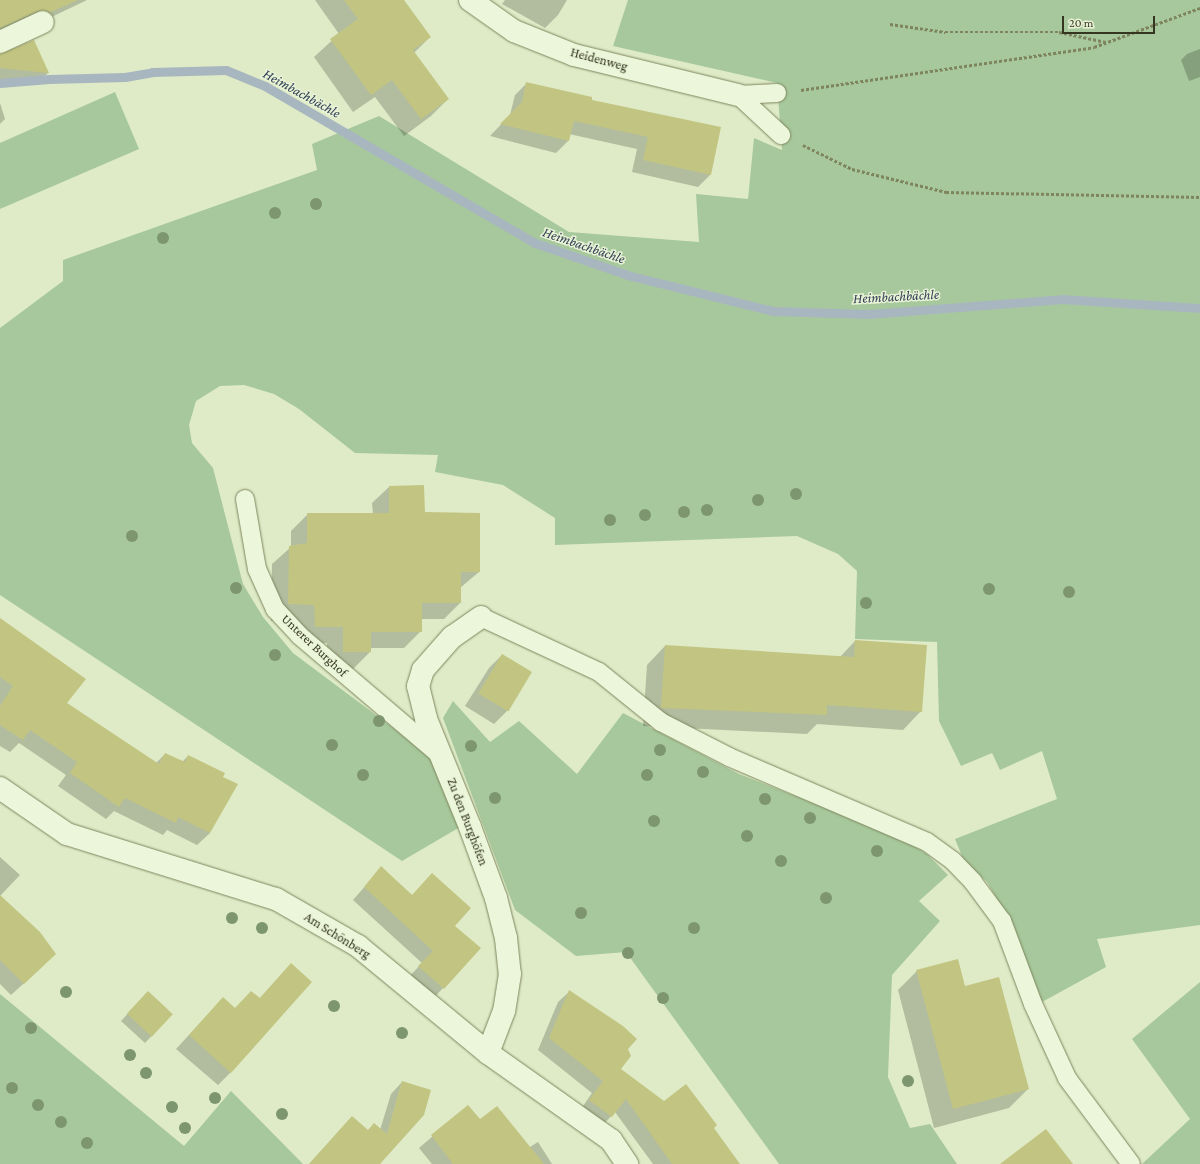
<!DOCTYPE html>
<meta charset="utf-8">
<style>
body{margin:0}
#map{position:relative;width:1200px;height:1164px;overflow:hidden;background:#dfebc7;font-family:"Crimson Pro",serif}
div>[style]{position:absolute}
.green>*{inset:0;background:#a7c89c}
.shadow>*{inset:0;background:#0003}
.stream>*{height:9px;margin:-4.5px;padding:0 4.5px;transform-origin:4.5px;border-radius:4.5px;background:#a8b7bf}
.building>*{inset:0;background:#c2c581;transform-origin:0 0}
.path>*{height:2.5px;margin-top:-1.25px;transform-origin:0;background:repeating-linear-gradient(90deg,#7e855e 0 3px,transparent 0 5px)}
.roads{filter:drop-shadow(0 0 1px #7e855e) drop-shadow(0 0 1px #7e855e)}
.service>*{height:18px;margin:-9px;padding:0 9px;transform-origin:9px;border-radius:9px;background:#ecf6da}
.minor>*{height:22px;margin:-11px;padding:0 11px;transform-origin:11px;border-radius:11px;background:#ecf6da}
.trees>*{width:12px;height:12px;margin:-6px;border-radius:50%;background:#7d9670}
span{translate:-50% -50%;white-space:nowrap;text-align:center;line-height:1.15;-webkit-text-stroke:3px #e9f3d6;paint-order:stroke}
.street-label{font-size:13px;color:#343620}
.water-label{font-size:14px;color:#314055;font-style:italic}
.scale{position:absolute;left:1062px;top:16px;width:93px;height:18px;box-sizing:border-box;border:2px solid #343620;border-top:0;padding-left:5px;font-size:12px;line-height:14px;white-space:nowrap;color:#343620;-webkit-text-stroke:3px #e9f3d6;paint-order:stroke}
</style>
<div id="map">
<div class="green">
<div style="clip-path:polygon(628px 0,1200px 0,1200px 925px,1097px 939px,1106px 967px,1042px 1002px,1015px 930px,987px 882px,964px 861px,955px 839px,1057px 799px,1042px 751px,1000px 770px,992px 753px,961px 766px,939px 721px,937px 642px,855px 639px,857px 571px,838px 554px,797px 536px,555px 545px,555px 518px,503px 485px,435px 472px,438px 455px,355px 453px,299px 409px,274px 394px,244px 385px,220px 386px,196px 401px,189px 425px,192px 443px,213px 468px,243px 584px,263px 617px,293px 653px,432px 757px,460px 827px,402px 861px,0 595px,0 328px,63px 281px,63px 260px,317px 170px,312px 144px,379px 116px,569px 232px,699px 242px,696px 194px,748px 199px,754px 138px,782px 150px,777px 83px,613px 46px)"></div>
<div style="clip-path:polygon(115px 92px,139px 149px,0 209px,0 143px)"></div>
<div style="clip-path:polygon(453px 701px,490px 742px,519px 721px,577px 774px,623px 713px,739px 774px,897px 836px,927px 854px,948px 875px,919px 901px,940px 921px,892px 975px,888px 1077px,910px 1128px,930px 1124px,957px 1164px,779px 1164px,626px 952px,576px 956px,515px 910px,443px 718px)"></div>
<div style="clip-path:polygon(1200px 982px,1200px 1164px,1142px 1164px,1190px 1119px,1132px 1039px)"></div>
<div style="clip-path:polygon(0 994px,184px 1146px,231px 1091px,303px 1164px,0 1164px)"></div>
</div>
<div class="shadow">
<div style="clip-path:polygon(0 0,87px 0,37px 24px,0 35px)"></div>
<div style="clip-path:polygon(315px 0,403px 0,430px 37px,414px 53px,448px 99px,431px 116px,404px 136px,375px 97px,353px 112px,314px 57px,339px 34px)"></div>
<div style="clip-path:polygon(505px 0,567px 0,558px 15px,545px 28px,502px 4px)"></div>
<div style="clip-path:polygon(34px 41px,48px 73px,35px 85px,0 82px,0 55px)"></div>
<div style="clip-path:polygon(1200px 49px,1200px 77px,1189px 81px,1181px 60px,1187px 54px)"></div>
<div style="clip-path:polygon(527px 83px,591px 101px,720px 128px,710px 175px,698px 187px,632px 172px,637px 149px,569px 134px,568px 141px,556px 153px,490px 136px,510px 115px,515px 95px)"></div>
<div style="clip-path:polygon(0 103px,5px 119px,0 124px)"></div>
<div style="clip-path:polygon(389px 487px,424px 513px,479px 572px,460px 588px,460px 603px,444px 619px,421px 619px,421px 631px,404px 648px,370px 648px,370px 652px,353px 669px,327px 669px,327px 643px,298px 643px,298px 622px,271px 621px,272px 564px,291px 547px,291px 531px,308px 514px,373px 514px,372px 503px)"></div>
<div style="clip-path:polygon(0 619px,66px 703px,156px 763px,165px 754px,182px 762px,188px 756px,210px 833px,197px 845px,167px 830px,163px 835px,114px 811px,106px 819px,58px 786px,66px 775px,19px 743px,10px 752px,0 746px)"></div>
<div style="clip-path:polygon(855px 641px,921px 711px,903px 730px,817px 724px,807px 734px,643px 726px,647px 665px,665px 646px,840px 657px)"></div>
<div style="clip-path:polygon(502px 655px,530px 673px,507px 711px,494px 724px,465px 706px,489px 668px)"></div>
<div style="clip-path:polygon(0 857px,20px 875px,0 896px,43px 966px,11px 995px,0 984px)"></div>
<div style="clip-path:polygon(381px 868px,412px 895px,454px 926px,479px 949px,431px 1001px,407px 979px,422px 963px,353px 900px)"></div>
<div style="clip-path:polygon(291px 964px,231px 1072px,218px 1085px,176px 1049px,223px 998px,235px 1009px,259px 999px)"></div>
<div style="clip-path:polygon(917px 971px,965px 987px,1028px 1089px,1009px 1108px,934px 1128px,898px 990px)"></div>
<div style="clip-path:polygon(570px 991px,627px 1049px,619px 1069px,664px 1102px,713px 1128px,739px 1164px,653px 1164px,615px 1112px,600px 1128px,579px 1112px,592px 1093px,538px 1050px,558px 1002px)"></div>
<div style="clip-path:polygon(142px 998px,172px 1014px,145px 1043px,121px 1021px)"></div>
<div style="clip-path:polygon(402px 1082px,379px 1164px,309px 1164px,352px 1117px,368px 1131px,380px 1130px,391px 1094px)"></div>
<div style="clip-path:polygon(468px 1106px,480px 1121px,530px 1147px,538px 1142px,552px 1164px,432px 1164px,419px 1148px)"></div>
</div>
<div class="stream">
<div style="left:0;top:83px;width:49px;rotate:-4.7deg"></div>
<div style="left:49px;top:79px;width:76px;rotate:-1.5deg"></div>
<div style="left:125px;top:77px;width:27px;rotate:-10deg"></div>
<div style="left:152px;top:72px;width:74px;rotate:-1.5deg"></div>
<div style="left:226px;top:70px;width:42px;rotate:22.3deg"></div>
<div style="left:265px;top:86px;width:312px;rotate:30.2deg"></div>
<div style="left:535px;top:243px;width:102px;rotate:19deg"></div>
<div style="left:631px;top:276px;width:146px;rotate:13.8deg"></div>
<div style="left:773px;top:311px;width:96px;rotate:1.8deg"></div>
<div style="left:869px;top:314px;width:194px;rotate:-4.4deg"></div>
<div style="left:1062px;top:299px;width:138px;rotate:3.7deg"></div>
</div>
<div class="building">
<div style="clip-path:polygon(0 0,78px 0,51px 12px,38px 11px,0 28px)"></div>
<div style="clip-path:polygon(344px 0,404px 0,431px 37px,413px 50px,449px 99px,421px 119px,392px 80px,371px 95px,330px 39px,358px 19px)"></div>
<div style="clip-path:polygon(34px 40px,49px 73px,0 68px,0 54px)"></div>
<div style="clip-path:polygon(526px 82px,592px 97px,592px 100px,721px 127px,711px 175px,643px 160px,648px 137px,574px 121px,569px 141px,500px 124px,522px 102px)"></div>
<div style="clip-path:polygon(424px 485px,425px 512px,480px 513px,480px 572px,461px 572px,461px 603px,422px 603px,422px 632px,371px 632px,371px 652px,343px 652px,343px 627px,315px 627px,314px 605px,288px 604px,289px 546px,307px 543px,307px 513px,389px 513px,389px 486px)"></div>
<div style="clip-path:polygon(0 618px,86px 679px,67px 703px,159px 764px,165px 753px,185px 762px,188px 755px,225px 773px,223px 777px,238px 784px,210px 833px,178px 817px,176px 823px,125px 798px,119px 807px,70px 773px,77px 762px,30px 730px,23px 740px,0 725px,0 706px,13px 686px,0 677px)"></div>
<div style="clip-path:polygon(855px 640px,927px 645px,922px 712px,827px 705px,827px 715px,661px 708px,665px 645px,854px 657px)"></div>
<div style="left:502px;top:654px;width:35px;height:46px;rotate:31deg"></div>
<div style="clip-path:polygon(381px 866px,412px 895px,432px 873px,471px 908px,455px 926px,481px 948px,444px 989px,418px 966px,433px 951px,364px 887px)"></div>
<div style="clip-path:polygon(0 895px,40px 932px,56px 954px,24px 984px,0 960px)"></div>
<div style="clip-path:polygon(958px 959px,965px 986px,999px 977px,1029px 1089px,953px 1109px,916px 970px)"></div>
<div style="clip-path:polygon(291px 963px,312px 982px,231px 1073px,189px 1035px,223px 997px,235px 1008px,251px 991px,260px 998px)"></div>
<div style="clip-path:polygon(569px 990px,623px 1026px,637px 1039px,628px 1049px,631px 1056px,621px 1069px,664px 1101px,686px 1084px,717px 1125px,714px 1128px,740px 1164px,672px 1164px,626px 1099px,612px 1117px,589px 1100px,603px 1081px,549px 1038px)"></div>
<div style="left:148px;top:991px;width:34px;height:31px;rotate:43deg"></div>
<div style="clip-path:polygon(402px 1081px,431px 1090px,424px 1115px,380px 1164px,309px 1164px,352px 1116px,368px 1130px,374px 1123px,387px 1134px)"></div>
<div style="clip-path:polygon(468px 1105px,480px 1119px,497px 1106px,544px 1164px,453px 1164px,431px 1135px)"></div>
<div style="clip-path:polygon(1046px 1129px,1073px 1164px,1000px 1164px)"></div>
</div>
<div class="path">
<div style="left:890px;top:24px;width:56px;rotate:8.3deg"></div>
<div style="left:945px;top:32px;width:114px"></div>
<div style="left:1059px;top:32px;width:48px;rotate:12deg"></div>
<div style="left:801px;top:90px;width:296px;rotate:-8.3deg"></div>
<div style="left:1094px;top:47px;width:113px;rotate:-20.2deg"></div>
<div style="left:803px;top:145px;width:55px;rotate:26.1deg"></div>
<div style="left:852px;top:169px;width:97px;rotate:13.7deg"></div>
<div style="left:946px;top:192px;width:254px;rotate:1.1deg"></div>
</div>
<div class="roads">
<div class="service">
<div style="left:738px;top:95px;width:59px;rotate:42.9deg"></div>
<div style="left:738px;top:95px;width:39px;rotate:-3deg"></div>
<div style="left:245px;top:499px;width:71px;rotate:80.3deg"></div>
<div style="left:257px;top:569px;width:44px;rotate:65.8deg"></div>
<div style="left:275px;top:609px;width:37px;rotate:47deg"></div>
<div style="left:300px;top:636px;width:185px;rotate:40.4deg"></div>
<div style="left:481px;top:617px;width:130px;rotate:25deg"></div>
<div style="left:599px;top:672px;width:80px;rotate:38.9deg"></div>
<div style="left:661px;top:722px;width:76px;rotate:27.2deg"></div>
<div style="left:729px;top:757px;width:215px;rotate:23.2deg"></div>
<div style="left:927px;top:842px;width:32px;rotate:36deg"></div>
<div style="left:953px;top:861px;width:29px;rotate:46deg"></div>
<div style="left:973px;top:882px;width:49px;rotate:53.4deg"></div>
<div style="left:1002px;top:921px;width:89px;rotate:69.5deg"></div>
<div style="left:1033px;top:1004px;width:81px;rotate:65.3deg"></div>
<div style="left:1067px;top:1078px;width:107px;rotate:53.3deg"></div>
</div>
<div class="minor">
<div style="left:470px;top:0;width:54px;rotate:35.2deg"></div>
<div style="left:514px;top:31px;width:65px;rotate:21.8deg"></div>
<div style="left:574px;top:55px;width:169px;rotate:13.7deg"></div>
<div style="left:0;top:42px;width:47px;rotate:-24.9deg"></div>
<div style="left:481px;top:617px;width:35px;rotate:145deg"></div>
<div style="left:452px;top:637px;width:44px;rotate:131.3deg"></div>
<div style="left:423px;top:670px;width:17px;rotate:107deg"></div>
<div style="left:418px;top:686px;width:34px;rotate:76deg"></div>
<div style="left:426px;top:719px;width:117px;rotate:67.8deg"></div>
<div style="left:470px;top:827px;width:76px;rotate:69.9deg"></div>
<div style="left:496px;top:898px;width:41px;rotate:76deg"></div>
<div style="left:506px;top:938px;width:36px;rotate:84deg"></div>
<div style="left:510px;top:974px;width:37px;rotate:99deg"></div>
<div style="left:504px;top:1011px;width:45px;rotate:110.9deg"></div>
<div style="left:0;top:788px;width:81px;rotate:34.5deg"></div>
<div style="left:67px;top:834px;width:219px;rotate:17.3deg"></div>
<div style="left:276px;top:899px;width:95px;rotate:29.8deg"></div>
<div style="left:358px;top:946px;width:168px;rotate:39.5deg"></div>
<div style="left:488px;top:1053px;width:151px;rotate:35.3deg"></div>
<div style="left:611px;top:1140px;width:29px;rotate:56deg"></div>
</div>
</div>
<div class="trees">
<div style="left:316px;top:204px"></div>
<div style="left:275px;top:213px"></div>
<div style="left:163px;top:238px"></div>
<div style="left:796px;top:494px"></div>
<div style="left:758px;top:500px"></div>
<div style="left:707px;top:510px"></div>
<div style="left:684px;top:512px"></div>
<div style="left:645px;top:515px"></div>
<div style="left:610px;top:520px"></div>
<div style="left:132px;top:536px"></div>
<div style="left:236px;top:588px"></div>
<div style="left:989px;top:589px"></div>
<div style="left:1069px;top:592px"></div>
<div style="left:866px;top:603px"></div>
<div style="left:275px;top:655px"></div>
<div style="left:379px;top:721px"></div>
<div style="left:332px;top:745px"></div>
<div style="left:471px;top:746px"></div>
<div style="left:660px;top:750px"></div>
<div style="left:703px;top:772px"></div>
<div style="left:363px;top:775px"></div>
<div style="left:647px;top:775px"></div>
<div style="left:495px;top:798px"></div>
<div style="left:765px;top:799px"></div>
<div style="left:810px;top:818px"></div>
<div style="left:654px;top:821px"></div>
<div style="left:747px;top:836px"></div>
<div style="left:877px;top:851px"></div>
<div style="left:781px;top:861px"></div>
<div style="left:826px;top:898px"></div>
<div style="left:581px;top:913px"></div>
<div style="left:232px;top:918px"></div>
<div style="left:262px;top:928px"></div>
<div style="left:694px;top:928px"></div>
<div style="left:628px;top:953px"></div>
<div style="left:66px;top:992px"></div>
<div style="left:663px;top:998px"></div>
<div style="left:334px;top:1006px"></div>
<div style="left:31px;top:1028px"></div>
<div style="left:402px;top:1033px"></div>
<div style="left:130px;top:1055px"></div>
<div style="left:146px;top:1073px"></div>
<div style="left:908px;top:1081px"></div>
<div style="left:12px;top:1088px"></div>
<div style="left:215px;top:1098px"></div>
<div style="left:38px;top:1105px"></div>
<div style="left:172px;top:1107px"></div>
<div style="left:282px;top:1114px"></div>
<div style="left:61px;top:1122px"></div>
<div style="left:185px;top:1128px"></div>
<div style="left:87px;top:1143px"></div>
</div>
<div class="street-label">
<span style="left:599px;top:60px;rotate:15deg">Heidenweg</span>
<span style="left:314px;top:646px;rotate:43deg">Unterer Burghof</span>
<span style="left:467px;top:822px;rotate:69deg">Zu den Burghöfen</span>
<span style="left:337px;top:936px;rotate:32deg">Am Schönberg</span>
</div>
<div class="water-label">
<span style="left:302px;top:93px;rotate:29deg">Heimbachbächle</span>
<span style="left:584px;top:245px;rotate:19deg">Heimbachbächle</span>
<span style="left:896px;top:296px;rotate:-3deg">Heimbachbächle</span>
</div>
<div class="scale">20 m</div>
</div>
